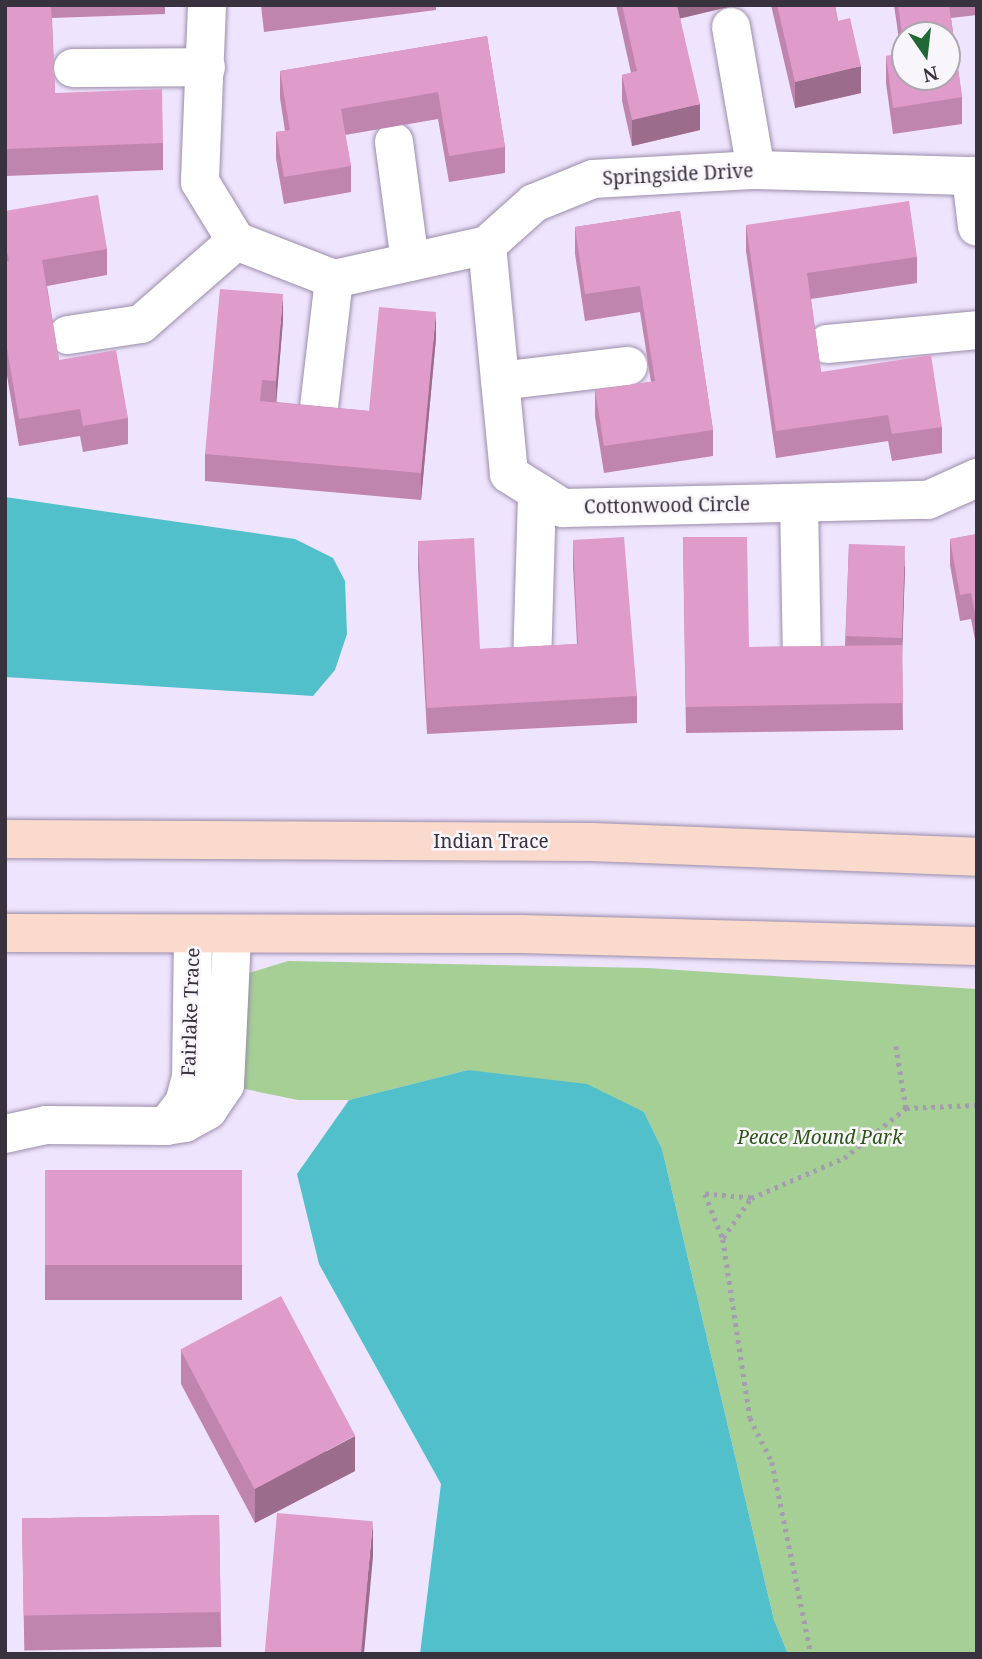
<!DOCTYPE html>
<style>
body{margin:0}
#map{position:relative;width:982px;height:1659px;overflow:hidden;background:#efe4fd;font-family:"Noto Serif",serif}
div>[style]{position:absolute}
.green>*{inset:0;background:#a5cf95}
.water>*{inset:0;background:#51c0cb}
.path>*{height:4.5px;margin-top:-2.25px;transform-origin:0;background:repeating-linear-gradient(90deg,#a59cb0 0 3.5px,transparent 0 8.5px)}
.roads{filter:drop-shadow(0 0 2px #9a8daa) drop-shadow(0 0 2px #9a8daa)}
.minor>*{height:38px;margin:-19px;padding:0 19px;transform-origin:19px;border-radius:19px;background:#fff}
.major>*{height:38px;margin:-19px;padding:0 19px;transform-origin:19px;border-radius:19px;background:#fadacc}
.wall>*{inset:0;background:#c085ae;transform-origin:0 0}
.shaded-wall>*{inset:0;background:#9c6c8d}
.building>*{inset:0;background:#df9bca;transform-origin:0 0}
span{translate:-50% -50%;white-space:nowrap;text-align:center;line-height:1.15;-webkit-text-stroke:5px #f8f5fb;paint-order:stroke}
.street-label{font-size:19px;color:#37323e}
.park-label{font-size:19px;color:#2b5515;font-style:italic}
.frame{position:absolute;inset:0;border:7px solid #37323e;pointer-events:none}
.north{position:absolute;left:891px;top:21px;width:70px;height:70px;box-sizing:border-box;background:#f8f5fb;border:2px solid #aba7af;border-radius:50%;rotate:166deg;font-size:19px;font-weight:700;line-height:28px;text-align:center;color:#37323e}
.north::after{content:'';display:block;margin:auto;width:24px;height:32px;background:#206936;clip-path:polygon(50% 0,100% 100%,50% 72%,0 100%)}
</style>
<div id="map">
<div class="green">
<div style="clip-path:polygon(288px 961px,648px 968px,977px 989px,977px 1654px,788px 1654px,774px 1620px,662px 1149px,644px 1112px,468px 1070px,349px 1100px,298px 1100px,225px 1085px,249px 973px)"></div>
</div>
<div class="water">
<div style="clip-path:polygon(5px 497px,295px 539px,333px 558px,345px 581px,347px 634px,335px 670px,313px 696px,5px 677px)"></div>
<div style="clip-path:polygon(468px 1070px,587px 1084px,644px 1112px,662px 1149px,774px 1620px,788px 1654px,420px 1654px,441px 1484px,319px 1264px,297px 1174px,349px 1100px)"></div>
</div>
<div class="path">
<div style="left:896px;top:1046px;width:63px;rotate:80.8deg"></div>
<div style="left:751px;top:1198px;width:46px;rotate:-175deg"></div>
<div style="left:705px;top:1194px;width:48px;rotate:68.2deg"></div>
<div style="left:723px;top:1239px;width:181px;rotate:81.4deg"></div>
<div style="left:750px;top:1418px;width:49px;rotate:63.4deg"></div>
<div style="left:772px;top:1462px;width:196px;rotate:78.5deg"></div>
<div style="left:723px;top:1238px;width:49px;rotate:-55deg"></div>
<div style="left:751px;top:1198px;width:101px;rotate:-23.3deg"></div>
<div style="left:844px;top:1158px;width:80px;rotate:-38.9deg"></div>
<div style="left:906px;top:1108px;width:71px;rotate:-2.4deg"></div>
</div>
<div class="roads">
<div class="minor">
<div style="left:207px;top:5px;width:177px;rotate:92.3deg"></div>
<div style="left:200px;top:182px;width:69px;rotate:58.6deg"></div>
<div style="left:236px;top:241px;width:105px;rotate:21.2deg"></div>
<div style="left:334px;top:279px;width:157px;rotate:-12.5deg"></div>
<div style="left:487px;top:245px;width:63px;rotate:-41.8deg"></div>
<div style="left:534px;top:203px;width:64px;rotate:-22.1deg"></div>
<div style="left:593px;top:179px;width:163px;rotate:-3.2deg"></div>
<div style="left:756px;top:170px;width:221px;rotate:1.6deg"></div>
<div style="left:731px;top:27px;width:145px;rotate:80.1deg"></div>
<div style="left:73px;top:68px;width:133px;rotate:-0.4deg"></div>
<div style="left:394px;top:142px;width:121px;rotate:82.4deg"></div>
<div style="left:971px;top:176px;width:51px;rotate:83.3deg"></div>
<div style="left:487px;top:245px;width:230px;rotate:84.5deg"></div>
<div style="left:509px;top:474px;width:64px;rotate:32.2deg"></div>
<div style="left:563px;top:508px;width:365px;rotate:-1.3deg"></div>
<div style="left:928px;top:500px;width:54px;rotate:-24.2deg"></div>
<div style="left:68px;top:335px;width:74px;rotate:-8.6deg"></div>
<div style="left:141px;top:324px;width:126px;rotate:-41.1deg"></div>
<div style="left:827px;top:344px;width:151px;rotate:-5.3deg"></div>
<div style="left:500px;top:381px;width:129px;rotate:-6.7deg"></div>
<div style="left:317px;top:424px;width:146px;rotate:-83.3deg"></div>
<div style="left:799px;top:503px;width:161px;rotate:88.9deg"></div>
<div style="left:532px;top:664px;width:172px;rotate:-88.3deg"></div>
<div style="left:193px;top:935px;width:142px;rotate:90.8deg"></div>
<div style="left:191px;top:1077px;width:27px;rotate:105deg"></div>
<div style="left:184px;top:1103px;width:29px;rotate:128deg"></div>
<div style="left:166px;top:1126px;width:19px;rotate:-9deg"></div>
<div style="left:185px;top:1123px;width:26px;rotate:-29deg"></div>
<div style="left:208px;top:1110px;width:30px;rotate:-56deg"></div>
<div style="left:225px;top:1085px;width:150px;rotate:-87.3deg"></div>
<div style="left:5px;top:1134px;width:42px;rotate:-12.4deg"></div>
<div style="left:46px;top:1125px;width:120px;rotate:0.5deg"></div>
</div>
<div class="major">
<div style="left:5px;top:839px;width:587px;rotate:0.29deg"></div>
<div style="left:592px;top:842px;width:385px;rotate:2.2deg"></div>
<div style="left:5px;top:933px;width:516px;rotate:0.11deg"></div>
<div style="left:521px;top:934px;width:456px;rotate:1.5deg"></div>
</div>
</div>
<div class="wall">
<div style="clip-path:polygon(5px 5px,165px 5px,165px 14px,52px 18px,55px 93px,163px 143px,163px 170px,6px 176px,5px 143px)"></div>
<div style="clip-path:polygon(261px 5px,436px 5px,436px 10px,264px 32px)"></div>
<div style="clip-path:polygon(616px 5px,737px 5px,680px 18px,700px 130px,632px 146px,622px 101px,622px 75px,631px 73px)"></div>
<div style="clip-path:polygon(771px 5px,835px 5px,838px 21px,861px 93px,795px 108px)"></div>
<div style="clip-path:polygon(894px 5px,977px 5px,977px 15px,951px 18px,962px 97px,962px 124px,893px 134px,886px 83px,886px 56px,901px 54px)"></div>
<div style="clip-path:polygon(487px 36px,505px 147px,505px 173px,449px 182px,438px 119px,345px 135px,351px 166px,351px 192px,284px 204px,276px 159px,276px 132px,285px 131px,280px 98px,280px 71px)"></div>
<div style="clip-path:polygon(5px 211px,107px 249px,107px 275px,47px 286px,59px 360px,128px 418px,128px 444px,83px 452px,80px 436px,19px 446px,5px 364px)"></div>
<div style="clip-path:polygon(680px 211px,713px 430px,713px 456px,604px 473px,595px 417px,595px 390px,651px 382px,640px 312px,585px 321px,575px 254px,575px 227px)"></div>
<div style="clip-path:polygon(746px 225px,917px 257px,917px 283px,811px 299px,821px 372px,942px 427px,942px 453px,892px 461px,888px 441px,776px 458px,746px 251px)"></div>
<div style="clip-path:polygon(283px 320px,276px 402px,369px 411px,436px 338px,421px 500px,205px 481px,205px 454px)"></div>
<div style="clip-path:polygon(977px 534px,977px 650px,971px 619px,960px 621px,950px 565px,950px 539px)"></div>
<div style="clip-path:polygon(683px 537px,749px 647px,845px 646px,849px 544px,905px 567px,902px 645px,903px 730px,686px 733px)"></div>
<div style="clip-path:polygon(573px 540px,637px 696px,637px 723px,427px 734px,418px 568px,418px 541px,480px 649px,577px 644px,573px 566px)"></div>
<div style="left:45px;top:1170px;width:197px;height:130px"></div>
<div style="clip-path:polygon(181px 1350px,355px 1471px,255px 1523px,181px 1384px)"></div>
<div style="left:219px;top:1515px;width:132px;height:197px;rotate:89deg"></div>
</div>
<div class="shaded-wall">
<div style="clip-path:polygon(674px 5px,737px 5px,674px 20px)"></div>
<div style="clip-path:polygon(861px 66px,861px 93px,795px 108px,795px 82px)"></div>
<div style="clip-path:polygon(700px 104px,700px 130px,632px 146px,632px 120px)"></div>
<div style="clip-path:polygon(283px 294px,283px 320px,276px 407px,276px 381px)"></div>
<div style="clip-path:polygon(436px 312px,436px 338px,421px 500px,421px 473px)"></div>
<div style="clip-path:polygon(905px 546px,905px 567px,902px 658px,902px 637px)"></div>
<div style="clip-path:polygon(355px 1436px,355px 1471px,255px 1523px,255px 1489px)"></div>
<div style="clip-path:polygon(373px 1522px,373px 1557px,364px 1654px,360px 1654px)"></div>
</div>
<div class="building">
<div style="clip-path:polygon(5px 5px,51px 5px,55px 93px,162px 89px,163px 143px,6px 149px,5px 116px)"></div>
<div style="clip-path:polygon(622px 5px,677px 5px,700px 104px,632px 120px,622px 75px,637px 71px)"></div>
<div style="clip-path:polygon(777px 5px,835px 5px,838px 21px,850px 18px,861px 66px,795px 82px)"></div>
<div style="clip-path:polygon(898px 5px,949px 5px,962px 97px,893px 108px,886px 56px,905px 54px,905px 77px,947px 77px,947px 35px,905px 35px,905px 54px)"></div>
<div style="clip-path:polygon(487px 36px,505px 147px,449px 156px,438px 92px,341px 109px,351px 166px,284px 177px,276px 132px,290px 130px,280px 71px)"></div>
<div style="clip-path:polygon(98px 195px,107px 249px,42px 260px,59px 360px,116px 350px,128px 418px,83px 426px,80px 409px,19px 419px,5px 337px,5px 261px,9px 261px,5px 242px,5px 211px)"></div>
<div style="clip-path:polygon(909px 201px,917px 257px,807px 273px,821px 372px,931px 355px,942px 427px,892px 434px,888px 415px,776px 431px,746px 225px)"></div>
<div style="clip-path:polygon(680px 211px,713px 430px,604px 446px,595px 390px,655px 381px,640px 286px,585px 294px,575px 227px)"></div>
<div style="clip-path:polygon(220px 289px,283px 294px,276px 381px,262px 380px,260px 401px,369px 411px,379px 307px,436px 312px,421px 473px,205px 454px)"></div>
<div style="clip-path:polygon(977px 534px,977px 623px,971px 593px,960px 595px,950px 539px)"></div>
<div style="clip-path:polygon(624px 537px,637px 696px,427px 708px,418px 541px,474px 538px,480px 649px,578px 644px,573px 540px)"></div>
<div style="clip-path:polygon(683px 537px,747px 537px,749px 647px,902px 645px,903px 703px,686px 707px)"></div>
<div style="left:849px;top:544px;width:56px;height:92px;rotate:2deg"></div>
<div style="left:45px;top:1170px;width:197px;height:95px"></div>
<div style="left:281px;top:1296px;width:158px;height:114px;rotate:62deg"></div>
<div style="left:277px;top:1513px;width:96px;height:142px;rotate:5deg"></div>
<div style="left:219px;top:1515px;width:97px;height:197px;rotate:89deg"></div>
</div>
<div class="street-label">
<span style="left:678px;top:175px;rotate:-3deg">Springside Drive</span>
<span style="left:667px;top:506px;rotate:-1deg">Cottonwood Circle</span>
<span style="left:491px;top:842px">Indian Trace</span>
<span style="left:191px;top:1012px;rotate:-88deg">Fairlake Trace</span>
</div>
<div class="park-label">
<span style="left:820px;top:1138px">Peace Mound Park</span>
</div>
<div class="frame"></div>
<div class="north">N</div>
</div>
